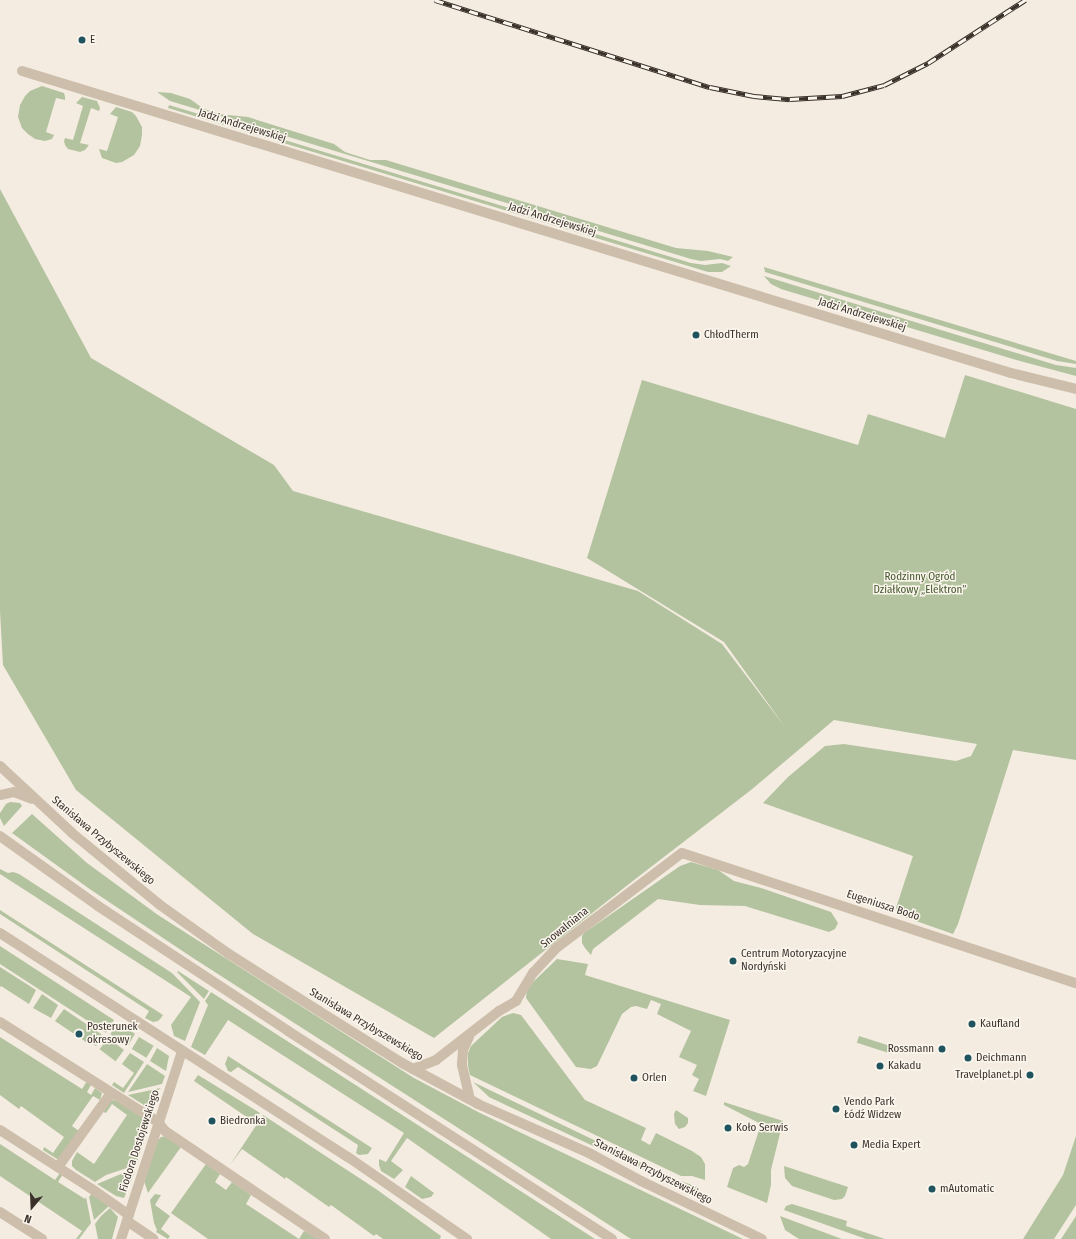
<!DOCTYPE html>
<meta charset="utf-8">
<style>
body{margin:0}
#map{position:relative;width:1076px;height:1239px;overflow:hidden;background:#f4ece0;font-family:"Fira Sans Condensed",sans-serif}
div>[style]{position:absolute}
.green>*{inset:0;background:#b4c39f;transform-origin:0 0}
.minor>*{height:10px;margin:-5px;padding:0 5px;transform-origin:5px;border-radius:5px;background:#ccbeab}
.tertiary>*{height:10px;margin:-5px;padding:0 5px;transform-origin:5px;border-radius:5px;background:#ccbeab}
.rail>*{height:4.5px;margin-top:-2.25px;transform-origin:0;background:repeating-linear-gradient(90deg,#fbf6ed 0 9px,#3a312b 0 18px);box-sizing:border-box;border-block:1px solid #3a312b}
.dots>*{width:11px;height:11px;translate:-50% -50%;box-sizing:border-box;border:2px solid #fbf6ed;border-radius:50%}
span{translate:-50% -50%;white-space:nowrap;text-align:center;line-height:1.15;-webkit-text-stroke:3px #fbf6ed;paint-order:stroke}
.poi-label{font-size:11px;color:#3a312b}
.left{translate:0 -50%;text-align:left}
.right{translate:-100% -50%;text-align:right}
.street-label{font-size:11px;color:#3a312b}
.park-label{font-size:11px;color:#45592e}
.north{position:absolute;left:12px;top:1187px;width:40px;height:40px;-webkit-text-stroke:3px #fbf6ed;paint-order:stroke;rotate:199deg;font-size:11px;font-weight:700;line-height:16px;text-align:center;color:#3a312b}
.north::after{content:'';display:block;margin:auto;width:14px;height:18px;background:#3a312b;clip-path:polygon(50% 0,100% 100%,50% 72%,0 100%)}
</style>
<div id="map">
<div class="green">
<div style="clip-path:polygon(42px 86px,64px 93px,65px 97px,65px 100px,56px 98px,46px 132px,54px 135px,52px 139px,45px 141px,35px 139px,28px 134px,22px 128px,18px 117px,20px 105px,25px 96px,30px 91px)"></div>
<div style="clip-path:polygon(157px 92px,171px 93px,190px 99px,204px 109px,219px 114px,248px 117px,334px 144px,345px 152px,370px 160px,386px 160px,676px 248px,708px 251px,733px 257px,728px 261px,720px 259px,701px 261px,691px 259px,170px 101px)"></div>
<div style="clip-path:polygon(82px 97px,97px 101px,100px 108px,99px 111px,91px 108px,80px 143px,89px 145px,85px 150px,80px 152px,68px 149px,65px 145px,64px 141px,65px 138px,73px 140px,83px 106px,76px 103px)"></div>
<div style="clip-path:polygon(169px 105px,691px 263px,705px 265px,722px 263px,731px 266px,722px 272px,708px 272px,168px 108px)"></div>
<div style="clip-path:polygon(116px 107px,132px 112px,136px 116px,142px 127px,142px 135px,140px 146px,134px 155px,122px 162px,116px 163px,102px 158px,99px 149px,107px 151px,118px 117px,110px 114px)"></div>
<div style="clip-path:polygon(0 189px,91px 358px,274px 465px,293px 491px,638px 591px,722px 644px,785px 727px,724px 642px,587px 558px,642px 380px,858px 445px,868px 414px,945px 438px,965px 375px,1076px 409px,1076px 760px,1013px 750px,958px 924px,953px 934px,899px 915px,896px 908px,913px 856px,763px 803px,788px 777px,825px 746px,844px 744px,956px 761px,971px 756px,977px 744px,834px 720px,751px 790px,634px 880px,434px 1038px,253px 934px,76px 790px,3px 665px,0 611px)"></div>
<div style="clip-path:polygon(764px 267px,1076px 361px,1076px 364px,1057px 361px,765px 272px)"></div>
<div style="clip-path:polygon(764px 276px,1056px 365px,1076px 368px,1076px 376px,1020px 361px,781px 289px,771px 284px)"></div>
<div style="clip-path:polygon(10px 802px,20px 803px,22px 806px,4px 826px,0 818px,0 813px,6px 804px)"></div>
<div style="clip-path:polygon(32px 814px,87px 863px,158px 915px,414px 1078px,480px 1113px,743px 1239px,631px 1239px,193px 958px,91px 890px,12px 833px)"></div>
<div style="clip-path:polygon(691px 862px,718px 870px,734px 881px,761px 888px,831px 912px,838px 923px,835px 929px,829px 932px,745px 906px,700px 905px,658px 899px,593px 949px,591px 955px,585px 948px,582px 943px,582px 936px,584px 933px,680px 866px)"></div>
<div style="clip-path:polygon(0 869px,8px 873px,13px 872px,19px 874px,172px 973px,200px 1002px,185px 1041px,174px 1036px,171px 1025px,191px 997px,0 874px)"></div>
<div style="clip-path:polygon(0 910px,163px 1015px,161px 1018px,158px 1021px,153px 1022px,145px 1018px,149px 1011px,0 914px)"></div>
<div style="left:0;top:946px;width:136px;height:15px;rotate:33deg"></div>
<div style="clip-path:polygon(557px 959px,588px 964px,585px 975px,730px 1020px,706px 1096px,693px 1091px,699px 1079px,692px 1075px,697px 1065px,679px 1057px,691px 1031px,657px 1014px,661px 1004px,651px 1000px,647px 1009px,636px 1006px,631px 1007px,622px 1014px,597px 1066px,591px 1069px,576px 1067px,526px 998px,527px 990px,533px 982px)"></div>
<div style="clip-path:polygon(0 967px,36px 990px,29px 1004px,1px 986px,0 987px)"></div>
<div style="clip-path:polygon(178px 971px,209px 991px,204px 999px,177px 972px)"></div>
<div style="clip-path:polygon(211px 992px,595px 1239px,551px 1239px,407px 1138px,391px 1161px,403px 1170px,394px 1179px,381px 1171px,379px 1165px,379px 1159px,386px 1162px,404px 1133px,228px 1020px,205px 1055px,191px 1047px,208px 1005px,205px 1001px)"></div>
<div style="clip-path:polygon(42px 994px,58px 1005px,51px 1018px,33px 1008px)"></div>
<div style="clip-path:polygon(64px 1009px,101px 1034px,102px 1037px,96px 1046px,90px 1043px,89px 1044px,55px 1021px)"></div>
<div style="clip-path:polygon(513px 1013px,521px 1015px,585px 1100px,646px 1128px,641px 1140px,650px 1145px,656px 1133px,692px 1151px,701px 1157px,705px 1164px,705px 1180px,692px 1176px,681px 1176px,470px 1075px,468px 1066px,468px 1053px,471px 1046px,502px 1017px)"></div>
<div style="left:117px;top:1023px;width:21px;height:13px;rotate:31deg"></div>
<div style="left:859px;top:1036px;width:36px;height:7px;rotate:18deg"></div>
<div style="clip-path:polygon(0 1037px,82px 1089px,87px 1081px,91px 1085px,87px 1092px,91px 1095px,95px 1088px,102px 1093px,100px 1100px,93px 1096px,72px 1126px,79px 1131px,60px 1158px,57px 1159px,43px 1150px,44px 1147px,53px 1153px,64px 1137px,21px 1106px,19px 1109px,0 1095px)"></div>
<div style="left:139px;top:1037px;width:17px;height:14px;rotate:31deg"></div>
<div style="left:108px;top:1038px;width:20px;height:14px;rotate:37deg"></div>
<div style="clip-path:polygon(157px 1048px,169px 1056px,166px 1071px,150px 1061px)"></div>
<div style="clip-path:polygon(130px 1053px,144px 1062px,124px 1093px,112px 1085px,114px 1082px,123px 1088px,134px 1073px,122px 1064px)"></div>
<div style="clip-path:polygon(228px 1056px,372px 1148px,368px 1154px,359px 1155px,356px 1153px,358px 1145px,238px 1067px,231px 1072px,228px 1071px,225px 1064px)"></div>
<div style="clip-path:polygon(147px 1064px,165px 1076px,162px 1084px,128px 1092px)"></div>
<div style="clip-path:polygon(198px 1075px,260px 1113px,254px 1122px,194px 1081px)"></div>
<div style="clip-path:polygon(473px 1082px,669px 1176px,657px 1176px,489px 1097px)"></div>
<div style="clip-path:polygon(161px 1088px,157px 1091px,154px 1106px,151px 1108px,147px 1107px,128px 1095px)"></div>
<div style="clip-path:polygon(113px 1100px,119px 1102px,146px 1120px,144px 1122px,148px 1129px,135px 1168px,127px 1168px,106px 1175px,95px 1182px,76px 1170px,72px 1166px,72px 1161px,77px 1152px,94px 1164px,127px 1115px,112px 1104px,106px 1113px,101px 1111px,109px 1101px)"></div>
<div style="clip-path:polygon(724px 1102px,783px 1121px,771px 1170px,771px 1185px,767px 1203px,727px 1187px,733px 1168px,739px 1165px,744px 1167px,748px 1164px,761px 1124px,724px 1105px)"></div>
<div style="clip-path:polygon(676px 1110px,688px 1118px,688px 1123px,685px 1127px,679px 1129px,675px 1124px,674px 1114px)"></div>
<div style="clip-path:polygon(263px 1115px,376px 1189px,441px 1236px,440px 1239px,383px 1239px,376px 1234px,374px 1236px,331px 1205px,329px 1207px,286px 1177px,285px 1179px,242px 1149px,230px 1165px)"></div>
<div style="clip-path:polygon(166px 1136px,181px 1147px,148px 1193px,144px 1181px,158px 1140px,161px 1137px)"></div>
<div style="clip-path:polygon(1076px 1136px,1076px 1205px,1054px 1239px,1023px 1239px,1063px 1175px)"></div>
<div style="clip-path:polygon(0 1144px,55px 1180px,60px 1173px,63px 1174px,58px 1182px,85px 1199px,86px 1197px,91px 1223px,79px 1239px,76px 1239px,82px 1231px,0 1176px)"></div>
<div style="clip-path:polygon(206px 1164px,220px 1174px,215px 1182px,226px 1190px,232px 1182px,251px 1195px,246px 1204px,299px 1239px,304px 1231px,317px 1238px,316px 1239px,208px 1239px,171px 1213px)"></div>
<div style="clip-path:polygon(784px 1166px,848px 1187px,845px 1196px,842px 1199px,834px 1200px,792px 1186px,785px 1178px)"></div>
<div style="clip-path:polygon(128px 1171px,135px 1171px,124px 1198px,116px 1196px,97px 1184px)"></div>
<div style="clip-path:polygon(411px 1176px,434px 1193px,431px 1197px,422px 1199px,405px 1187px)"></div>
<div style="clip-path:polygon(664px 1180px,681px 1181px,700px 1188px,691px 1191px)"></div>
<div style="clip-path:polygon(92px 1193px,110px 1205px,94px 1220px,89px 1197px)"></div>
<div style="clip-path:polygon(155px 1194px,161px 1195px,155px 1205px,170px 1216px,161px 1229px,170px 1236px,168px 1239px,156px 1232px,157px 1230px,154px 1223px,150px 1200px)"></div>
<div style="clip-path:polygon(792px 1204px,847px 1221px,846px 1226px,885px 1239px,866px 1239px,784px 1210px,786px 1206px)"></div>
<div style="clip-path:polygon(110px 1208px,118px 1217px,112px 1239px,98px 1239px,95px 1224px,101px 1216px)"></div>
<div style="clip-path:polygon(780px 1216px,842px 1239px,799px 1239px,785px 1230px)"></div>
<div style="clip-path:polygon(1076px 1216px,1076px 1239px,1061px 1239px)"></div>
</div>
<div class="minor">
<div style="left:22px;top:71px;width:1034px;rotate:16.98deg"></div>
<div style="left:1011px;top:373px;width:67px;rotate:13.8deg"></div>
<div style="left:0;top:933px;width:414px;rotate:32.8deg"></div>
<div style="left:348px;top:1157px;width:145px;rotate:34.6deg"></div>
<div style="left:0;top:1022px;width:187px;rotate:32.3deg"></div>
<div style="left:158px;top:1122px;width:11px;rotate:52deg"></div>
<div style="left:165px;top:1131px;width:193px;rotate:34deg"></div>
<div style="left:469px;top:1037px;width:14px;rotate:115deg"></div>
<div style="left:463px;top:1050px;width:15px;rotate:94deg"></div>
<div style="left:462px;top:1065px;width:35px;rotate:77deg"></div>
<div style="left:413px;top:1069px;width:25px;rotate:-21deg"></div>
<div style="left:436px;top:1060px;width:80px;rotate:-37.9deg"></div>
<div style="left:499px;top:1011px;width:20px;rotate:-30deg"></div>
<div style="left:516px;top:1001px;width:33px;rotate:-59deg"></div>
<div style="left:533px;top:973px;width:33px;rotate:-47deg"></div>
<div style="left:555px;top:949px;width:159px;rotate:-37.1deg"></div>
<div style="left:682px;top:853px;width:415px;rotate:18.3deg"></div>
<div style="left:0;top:1130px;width:109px;rotate:32.7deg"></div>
<div style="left:92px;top:1189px;width:45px;rotate:35.1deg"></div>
<div style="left:58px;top:1167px;width:91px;rotate:-54.4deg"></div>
<div style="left:0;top:1212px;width:50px;rotate:32.7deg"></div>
<div style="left:127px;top:1221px;width:32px;rotate:34deg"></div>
<div style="left:121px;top:1239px;width:198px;rotate:-72deg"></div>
</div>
<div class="tertiary">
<div style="left:0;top:766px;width:98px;rotate:42.9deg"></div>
<div style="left:72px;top:833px;width:114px;rotate:39.3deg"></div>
<div style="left:160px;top:905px;width:85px;rotate:35.4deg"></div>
<div style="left:229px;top:954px;width:107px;rotate:32.3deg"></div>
<div style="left:319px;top:1011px;width:98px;rotate:32.1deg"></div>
<div style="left:402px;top:1063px;width:86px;rotate:28.3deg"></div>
<div style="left:478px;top:1104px;width:121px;rotate:23.8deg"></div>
<div style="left:589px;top:1153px;width:59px;rotate:28.3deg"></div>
<div style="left:641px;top:1181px;width:134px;rotate:25.6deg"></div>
<div style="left:0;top:795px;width:14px;rotate:-12deg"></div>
<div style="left:14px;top:792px;width:19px;rotate:21deg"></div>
<div style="left:0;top:836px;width:120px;rotate:35.5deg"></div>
<div style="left:98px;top:906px;width:227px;rotate:33.3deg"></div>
<div style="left:288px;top:1031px;width:385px;rotate:32.7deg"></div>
</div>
<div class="rail">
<div style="left:435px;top:0;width:288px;rotate:17.6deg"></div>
<div style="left:710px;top:87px;width:45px;rotate:11.6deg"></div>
<div style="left:754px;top:96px;width:36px;rotate:5deg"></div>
<div style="left:790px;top:99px;width:52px;rotate:-3.3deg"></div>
<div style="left:842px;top:96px;width:43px;rotate:-14.7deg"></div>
<div style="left:884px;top:85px;width:49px;rotate:-26.6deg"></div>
<div style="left:928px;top:63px;width:116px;rotate:-33deg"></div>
</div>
<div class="dots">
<div style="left:82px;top:40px;background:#1f535d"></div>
<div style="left:696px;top:335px;background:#1f535d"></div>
<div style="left:733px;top:961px;background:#1f535d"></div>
<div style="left:972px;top:1024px;background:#1f535d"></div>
<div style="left:79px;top:1034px;background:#1f535d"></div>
<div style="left:942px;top:1049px;background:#1f535d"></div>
<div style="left:968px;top:1058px;background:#1f535d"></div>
<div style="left:880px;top:1066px;background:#1f535d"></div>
<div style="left:1030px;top:1075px;background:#1f535d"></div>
<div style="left:634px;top:1078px;background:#1f535d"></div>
<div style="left:836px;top:1109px;background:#1f535d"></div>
<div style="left:212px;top:1121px;background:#1f535d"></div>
<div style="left:728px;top:1128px;background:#1f535d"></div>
<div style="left:854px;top:1145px;background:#1f535d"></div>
<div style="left:932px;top:1189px;background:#1f535d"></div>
</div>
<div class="poi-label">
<span class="left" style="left:90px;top:40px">E</span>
<span class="left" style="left:704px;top:335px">ChłodTherm</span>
<span class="left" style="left:741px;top:961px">Centrum Motoryzacyjne<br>Nordyński</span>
<span class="left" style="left:980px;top:1024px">Kaufland</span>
<span class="left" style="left:87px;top:1034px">Posterunek<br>okresowy</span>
<span class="right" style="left:934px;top:1049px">Rossmann</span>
<span class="left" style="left:976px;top:1058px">Deichmann</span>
<span class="left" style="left:888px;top:1066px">Kakadu</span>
<span class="right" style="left:1022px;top:1075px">Travelplanet.pl</span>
<span class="left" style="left:642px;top:1078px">Orlen</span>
<span class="left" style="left:844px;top:1109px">Vendo Park<br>Łódź Widzew</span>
<span class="left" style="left:220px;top:1121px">Biedronka</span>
<span class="left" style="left:736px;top:1128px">Koło Serwis</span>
<span class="left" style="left:862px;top:1145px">Media Expert</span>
<span class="left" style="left:940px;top:1189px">mAutomatic</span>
</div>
<div class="street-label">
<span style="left:242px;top:126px;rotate:17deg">Jadzi Andrzejewskiej</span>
<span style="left:552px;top:220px;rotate:17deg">Jadzi Andrzejewskiej</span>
<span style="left:862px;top:315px;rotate:17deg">Jadzi Andrzejewskiej</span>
<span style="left:103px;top:841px;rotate:40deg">Stanisława Przybyszewskiego</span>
<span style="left:883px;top:906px;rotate:18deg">Eugeniusza Bodo</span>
<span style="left:565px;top:928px;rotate:-39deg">Snowalniana</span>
<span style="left:366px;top:1025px;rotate:31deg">Stanisława Przybyszewskiego</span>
<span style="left:140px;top:1141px;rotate:-72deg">Fiodora Dostojewskiego</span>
<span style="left:653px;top:1172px;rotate:27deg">Stanisława Przybyszewskiego</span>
</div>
<div class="park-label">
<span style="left:920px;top:584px">Rodzinny Ogród<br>Działkowy „Elektron”</span>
</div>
<div class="north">N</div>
</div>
